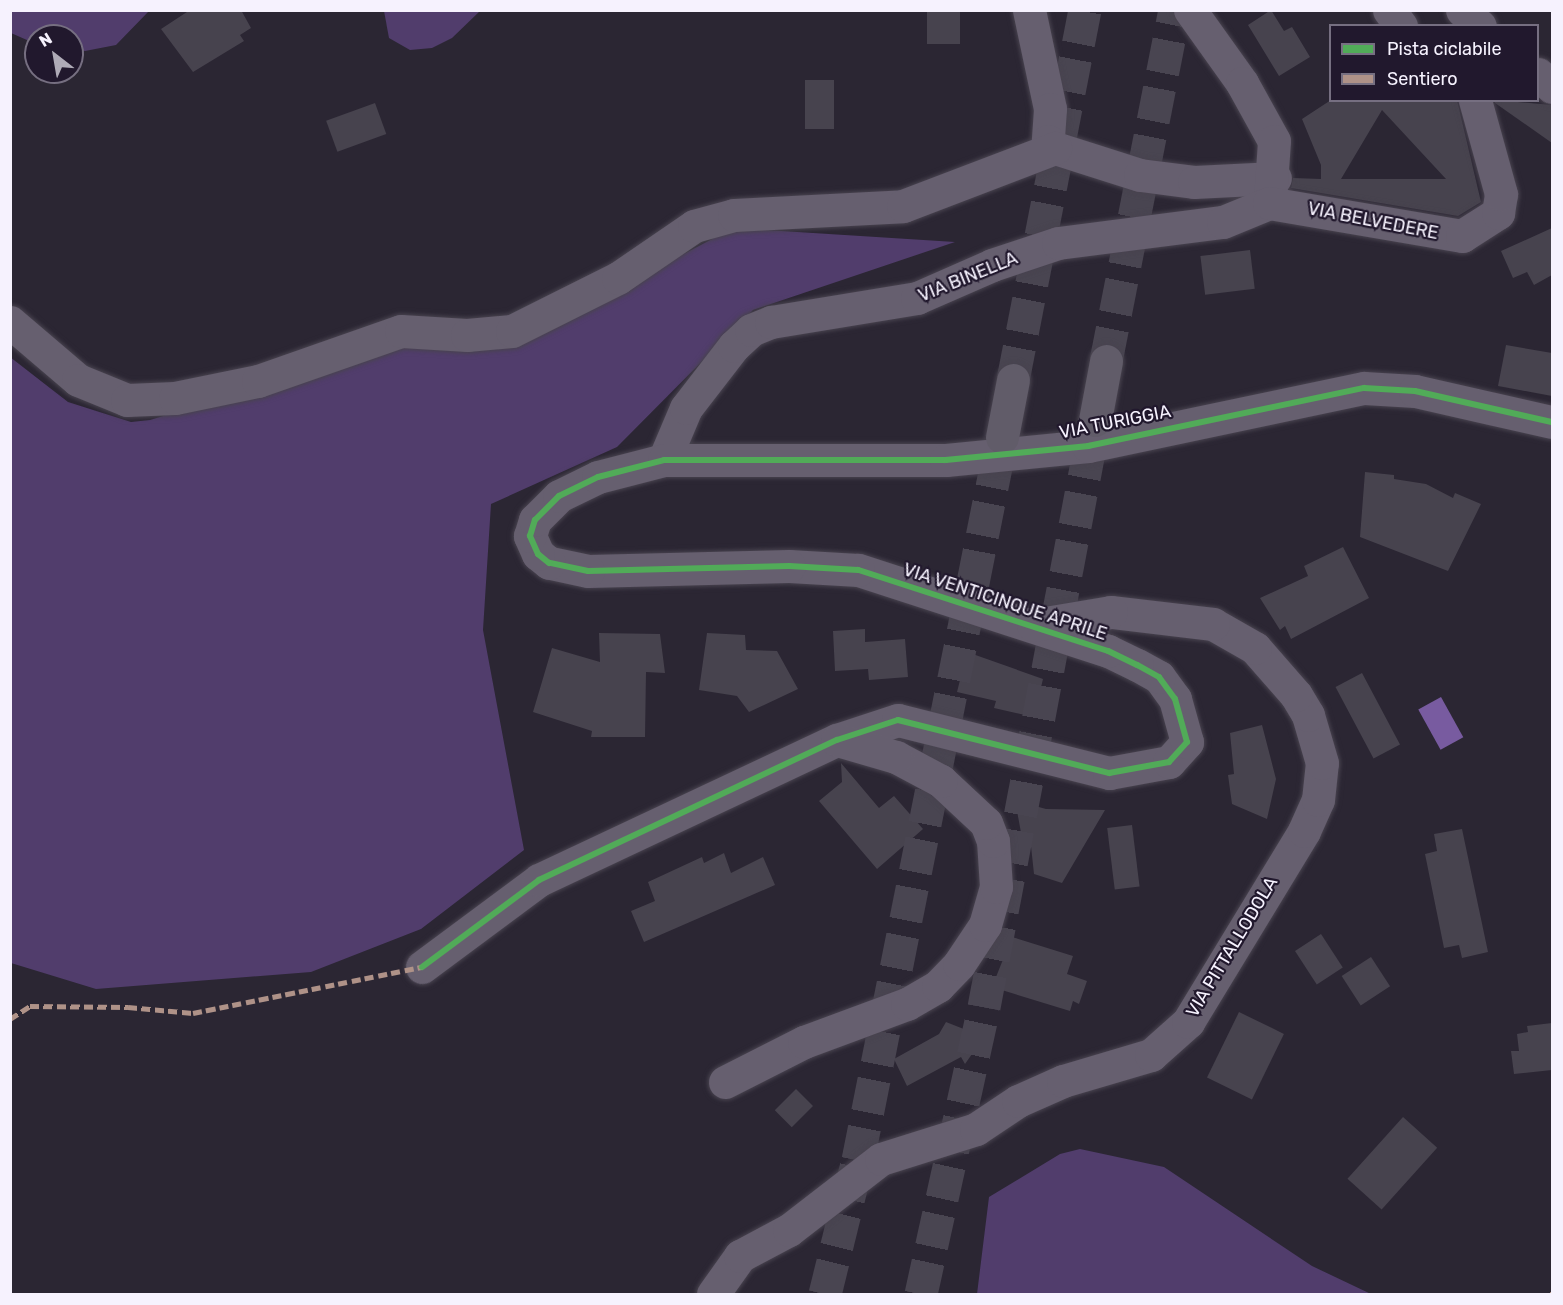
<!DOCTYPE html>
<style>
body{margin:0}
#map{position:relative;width:1563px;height:1305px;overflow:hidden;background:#2b2633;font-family:Rubik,sans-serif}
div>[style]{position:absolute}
.green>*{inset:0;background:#513d6c}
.water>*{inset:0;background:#785ba0;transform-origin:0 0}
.building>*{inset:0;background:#47434e;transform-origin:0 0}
.highway-tunnel>*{height:33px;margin-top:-16.5px;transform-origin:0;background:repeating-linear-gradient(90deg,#494551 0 33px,transparent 0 49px)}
.roads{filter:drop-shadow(0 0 2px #48434f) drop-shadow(0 0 2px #48434f)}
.minor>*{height:33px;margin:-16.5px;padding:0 16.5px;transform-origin:16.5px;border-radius:16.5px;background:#665f6f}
.highway>*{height:33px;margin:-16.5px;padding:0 16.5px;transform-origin:16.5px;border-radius:16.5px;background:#615c69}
.quiet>*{height:4.5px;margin-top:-2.25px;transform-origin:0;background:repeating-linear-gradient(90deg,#af9288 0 9px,transparent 0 13.5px)}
.cycleway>*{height:6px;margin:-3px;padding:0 3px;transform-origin:3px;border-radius:3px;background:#51ab58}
span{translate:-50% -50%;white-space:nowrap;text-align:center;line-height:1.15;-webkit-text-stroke:4.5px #21182d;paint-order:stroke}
.street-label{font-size:18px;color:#f6f2fe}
.frame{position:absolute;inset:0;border:12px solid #f6f2fe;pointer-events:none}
.legend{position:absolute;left:1329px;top:24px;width:210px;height:78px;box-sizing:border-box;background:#21182d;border:2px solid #766f81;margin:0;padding:8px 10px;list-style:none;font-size:18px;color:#f6f2fe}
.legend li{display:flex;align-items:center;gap:12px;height:30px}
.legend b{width:30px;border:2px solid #766f81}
.north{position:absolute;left:24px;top:24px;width:60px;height:60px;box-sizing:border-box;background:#21182d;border:2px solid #766f81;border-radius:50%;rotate:329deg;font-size:16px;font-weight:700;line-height:24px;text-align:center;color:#f6f2fe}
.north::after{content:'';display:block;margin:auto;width:21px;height:27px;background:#afabb7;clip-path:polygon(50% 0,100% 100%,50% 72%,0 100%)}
</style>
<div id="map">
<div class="green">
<div style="clip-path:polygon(10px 11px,11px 10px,149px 11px,116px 45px,85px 51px,72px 49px,72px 36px,36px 36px,36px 44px,11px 33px)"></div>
<div style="clip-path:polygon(384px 11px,384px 10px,480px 11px,452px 38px,432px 48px,410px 50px,389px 38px)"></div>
<div style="clip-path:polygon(733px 228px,955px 242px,753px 310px,617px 447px,491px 504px,483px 630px,524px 850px,421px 929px,311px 972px,96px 989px,11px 963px,10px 357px,68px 402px,131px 422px,150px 420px,392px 347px,528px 336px)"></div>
<div style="clip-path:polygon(1080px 1149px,1164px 1167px,1312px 1266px,1371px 1294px,977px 1294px,989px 1197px,1060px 1154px)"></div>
</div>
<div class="water">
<div style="left:1441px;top:697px;width:46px;height:26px;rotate:61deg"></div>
</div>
<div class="building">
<div style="clip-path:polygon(190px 10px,241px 10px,251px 28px,240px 35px,244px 41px,193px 72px,161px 29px)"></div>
<div style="left:927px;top:10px;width:33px;height:34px"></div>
<div style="clip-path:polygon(1271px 10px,1284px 31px,1292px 27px,1310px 57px,1279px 76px,1248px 25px)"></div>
<div style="left:805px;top:80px;width:29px;height:49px"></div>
<div style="clip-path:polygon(evenodd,1331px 100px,1457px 100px,1481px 202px,1458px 216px,1291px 188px,1293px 178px,1321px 179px,1321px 165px,1302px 119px,1331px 100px,1382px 110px,1446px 179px,1341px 179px,1382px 110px)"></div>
<div style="clip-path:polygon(1495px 100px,1552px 105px,1552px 143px,1495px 103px)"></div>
<div style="left:375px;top:103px;width:33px;height:52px;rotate:70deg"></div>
<div style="clip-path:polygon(1552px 228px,1552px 275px,1534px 285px,1527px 272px,1513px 278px,1501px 251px)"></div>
<div style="left:1250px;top:250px;width:39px;height:50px;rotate:83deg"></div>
<div style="clip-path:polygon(1506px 345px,1552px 353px,1552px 396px,1498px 386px)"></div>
<div style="clip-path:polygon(1365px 472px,1394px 475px,1394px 479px,1426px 484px,1453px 498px,1455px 493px,1481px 504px,1448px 571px,1360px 537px)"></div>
<div style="clip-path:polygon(1343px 547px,1369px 598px,1291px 639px,1285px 626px,1280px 630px,1260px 598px,1308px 576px,1304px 566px)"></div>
<div style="clip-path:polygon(865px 629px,865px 642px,905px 639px,908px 677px,869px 680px,868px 669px,835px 671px,833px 631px)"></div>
<div style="clip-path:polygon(599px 633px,660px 634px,665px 673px,646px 672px,645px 737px,591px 737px,592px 731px,533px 712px,552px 648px,600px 662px)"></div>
<div style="clip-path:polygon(707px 633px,745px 635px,746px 650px,777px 651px,798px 689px,749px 712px,737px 696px,699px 690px)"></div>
<div style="clip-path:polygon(967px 652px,1043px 679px,1034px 717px,994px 708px,996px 701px,957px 692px)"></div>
<div style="left:1362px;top:673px;width:81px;height:30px;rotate:62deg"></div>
<div style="clip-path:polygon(1262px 725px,1276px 779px,1267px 819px,1232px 804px,1228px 775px,1234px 774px,1230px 733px)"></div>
<div style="clip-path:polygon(841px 763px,879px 808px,894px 796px,923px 829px,877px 869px,819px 801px,842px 782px)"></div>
<div style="clip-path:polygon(1028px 804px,1046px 809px,1105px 810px,1062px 883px,1034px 874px,1030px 837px,1022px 838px,1017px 811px)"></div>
<div style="left:1132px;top:825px;width:62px;height:25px;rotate:83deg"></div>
<div style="clip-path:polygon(1462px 829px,1488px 952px,1462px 958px,1459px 945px,1444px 948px,1425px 854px,1437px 851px,1434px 834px)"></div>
<div style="clip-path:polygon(724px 853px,731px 873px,763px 857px,775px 885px,644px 942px,631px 911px,655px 901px,648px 882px,702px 857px,704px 863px)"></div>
<div style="left:1321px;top:934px;width:40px;height:31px;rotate:57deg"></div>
<div style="clip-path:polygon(1012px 937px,1073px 956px,1067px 974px,1087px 981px,1079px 1004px,1073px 1001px,1070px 1011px,992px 987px)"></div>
<div style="left:1371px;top:957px;width:35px;height:35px;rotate:57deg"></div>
<div style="left:1239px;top:1012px;width:50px;height:73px;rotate:26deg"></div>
<div style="clip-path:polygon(946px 1022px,984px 1037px,965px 1064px,961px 1057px,907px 1086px,894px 1059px,939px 1034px)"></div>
<div style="clip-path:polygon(1552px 1023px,1552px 1070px,1514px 1074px,1511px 1051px,1519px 1051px,1517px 1034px,1528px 1032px,1527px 1026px)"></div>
<div style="left:796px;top:1089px;width:24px;height:30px;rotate:45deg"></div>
<div style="left:1403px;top:1117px;width:46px;height:83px;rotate:42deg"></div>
</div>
<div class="highway-tunnel">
<div style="left:1106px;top:361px;width:358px;rotate:-78.9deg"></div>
<div style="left:1013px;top:380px;width:377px;rotate:-79deg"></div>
<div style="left:825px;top:1294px;width:138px;rotate:-76.2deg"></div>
<div style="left:858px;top:1160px;width:737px;rotate:-78.74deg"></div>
<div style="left:921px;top:1294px;width:294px;rotate:-77.6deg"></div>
<div style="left:984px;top:1007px;width:597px;rotate:-79.29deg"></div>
</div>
<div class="roads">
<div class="minor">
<div style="left:1029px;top:10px;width:101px;rotate:78deg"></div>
<div style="left:1050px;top:109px;width:32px;rotate:94deg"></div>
<div style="left:1048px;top:141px;width:10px;rotate:45deg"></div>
<div style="left:1055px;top:148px;width:89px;rotate:17.6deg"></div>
<div style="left:1140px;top:175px;width:54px;rotate:7.4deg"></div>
<div style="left:1194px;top:182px;width:81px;rotate:-2.8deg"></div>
<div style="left:1190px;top:10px;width:90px;rotate:54.5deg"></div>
<div style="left:1242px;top:83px;width:66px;rotate:61.1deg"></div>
<div style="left:1274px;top:141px;width:58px;rotate:93.9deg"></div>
<div style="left:1389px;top:10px;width:20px;rotate:53deg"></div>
<div style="left:1462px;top:10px;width:24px;rotate:42deg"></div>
<div style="left:1538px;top:74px;width:19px;rotate:43deg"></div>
<div style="left:10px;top:322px;width:89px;rotate:40.5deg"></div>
<div style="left:78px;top:380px;width:53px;rotate:22.2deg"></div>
<div style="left:127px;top:400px;width:48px;rotate:-2.4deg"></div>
<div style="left:175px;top:398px;width:85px;rotate:-11.6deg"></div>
<div style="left:258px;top:381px;width:151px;rotate:-19.3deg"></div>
<div style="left:401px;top:331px;width:66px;rotate:3.5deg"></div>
<div style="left:467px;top:335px;width:45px;rotate:-5.1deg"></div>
<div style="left:512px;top:331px;width:119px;rotate:-26.6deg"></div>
<div style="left:618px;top:278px;width:92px;rotate:-34.4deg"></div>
<div style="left:694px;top:226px;width:41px;rotate:-15.4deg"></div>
<div style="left:734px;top:215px;width:169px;rotate:-3deg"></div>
<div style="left:903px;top:206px;width:163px;rotate:-20.9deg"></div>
<div style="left:664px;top:460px;width:56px;rotate:-67.1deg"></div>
<div style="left:686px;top:408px;width:78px;rotate:-52.3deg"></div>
<div style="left:734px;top:346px;width:23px;rotate:-43deg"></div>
<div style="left:751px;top:330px;width:22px;rotate:-22deg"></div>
<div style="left:771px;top:322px;width:148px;rotate:-9.3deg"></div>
<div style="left:917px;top:298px;width:82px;rotate:-23.7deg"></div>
<div style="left:992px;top:265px;width:70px;rotate:-18.4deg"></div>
<div style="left:1058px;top:243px;width:166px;rotate:-7.3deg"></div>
<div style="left:1223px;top:222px;width:50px;rotate:-22.4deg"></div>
<div style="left:1269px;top:203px;width:196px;rotate:9.7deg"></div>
<div style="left:1462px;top:236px;width:43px;rotate:-32.6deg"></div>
<div style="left:1498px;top:213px;width:19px;rotate:-81deg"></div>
<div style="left:1501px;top:194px;width:98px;rotate:-105.5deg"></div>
<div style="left:422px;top:967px;width:146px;rotate:-36.6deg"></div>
<div style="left:539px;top:880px;width:329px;rotate:-25.2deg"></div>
<div style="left:837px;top:740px;width:64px;rotate:-18.2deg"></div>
<div style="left:898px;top:720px;width:218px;rotate:14.1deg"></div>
<div style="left:1109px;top:773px;width:61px;rotate:-10.4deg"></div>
<div style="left:1169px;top:762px;width:27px;rotate:-48deg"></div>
<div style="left:1187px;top:742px;width:45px;rotate:-105.6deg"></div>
<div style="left:1175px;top:699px;width:27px;rotate:-126deg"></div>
<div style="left:1159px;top:677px;width:25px;rotate:-151deg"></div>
<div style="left:1137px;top:665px;width:32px;rotate:-154deg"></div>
<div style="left:1108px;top:651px;width:263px;rotate:-162deg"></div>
<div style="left:858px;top:570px;width:69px;rotate:-176.7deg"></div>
<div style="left:789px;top:566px;width:201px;rotate:178.6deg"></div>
<div style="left:588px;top:571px;width:40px;rotate:-168deg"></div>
<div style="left:549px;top:563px;width:14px;rotate:-141deg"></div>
<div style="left:538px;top:554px;width:20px;rotate:-114deg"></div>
<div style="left:530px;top:536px;width:17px;rotate:-73deg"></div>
<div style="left:535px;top:520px;width:34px;rotate:-45deg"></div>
<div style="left:559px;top:496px;width:43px;rotate:-26deg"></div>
<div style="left:598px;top:477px;width:68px;rotate:-14.4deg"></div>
<div style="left:664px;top:460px;width:282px"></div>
<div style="left:946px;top:460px;width:143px;rotate:-5.6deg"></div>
<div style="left:1088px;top:446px;width:282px;rotate:-11.9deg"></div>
<div style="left:1364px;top:388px;width:51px;rotate:3.4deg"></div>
<div style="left:1415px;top:391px;width:140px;rotate:12.8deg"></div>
<div style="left:725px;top:1082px;width:89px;rotate:-26.9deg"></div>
<div style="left:804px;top:1042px;width:110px;rotate:-20.3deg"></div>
<div style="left:907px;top:1004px;width:36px;rotate:-30deg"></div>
<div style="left:938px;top:986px;width:30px;rotate:-46deg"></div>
<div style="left:959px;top:964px;width:47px;rotate:-56.3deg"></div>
<div style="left:985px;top:925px;width:40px;rotate:-74deg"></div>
<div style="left:996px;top:887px;width:46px;rotate:-93.7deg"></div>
<div style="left:993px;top:841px;width:19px;rotate:-111deg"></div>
<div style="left:986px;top:823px;width:62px;rotate:-137deg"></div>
<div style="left:941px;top:781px;width:51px;rotate:-151.9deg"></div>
<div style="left:896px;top:757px;width:61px;rotate:-163.9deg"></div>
<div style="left:713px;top:1294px;width:47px;rotate:-54.6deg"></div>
<div style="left:740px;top:1256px;width:55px;rotate:-28deg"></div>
<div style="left:789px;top:1230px;width:116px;rotate:-37.7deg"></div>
<div style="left:881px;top:1159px;width:100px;rotate:-17.5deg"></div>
<div style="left:976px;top:1129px;width:50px;rotate:-33.7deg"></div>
<div style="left:1018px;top:1101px;width:49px;rotate:-24deg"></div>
<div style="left:1063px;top:1081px;width:92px;rotate:-16.5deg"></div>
<div style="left:1151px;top:1055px;width:50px;rotate:-41.7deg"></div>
<div style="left:1188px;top:1022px;width:223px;rotate:-58.7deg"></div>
<div style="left:1304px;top:831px;width:34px;rotate:-66deg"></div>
<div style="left:1318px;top:800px;width:37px;rotate:-84deg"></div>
<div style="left:1322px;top:763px;width:50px;rotate:-106.3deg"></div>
<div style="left:1308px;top:715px;width:23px;rotate:-121deg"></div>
<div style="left:1296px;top:695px;width:62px;rotate:-131.1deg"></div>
<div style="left:1255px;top:648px;width:48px;rotate:-150.3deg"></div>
<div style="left:1213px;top:624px;width:103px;rotate:-173.3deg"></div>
<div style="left:1111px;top:612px;width:79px;rotate:170.5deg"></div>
</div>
<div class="highway">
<div style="left:1095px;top:420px;width:60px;rotate:-79.4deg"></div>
<div style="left:1002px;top:437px;width:58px;rotate:-79.1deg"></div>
</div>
</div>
<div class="quiet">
<div style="left:10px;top:1019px;width:24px;rotate:-33deg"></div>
<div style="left:30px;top:1006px;width:98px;rotate:0.6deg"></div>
<div style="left:128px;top:1007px;width:65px;rotate:5.3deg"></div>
<div style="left:193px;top:1013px;width:234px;rotate:-11.4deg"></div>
<div style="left:1550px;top:1294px;width:2px"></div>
</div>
<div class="cycleway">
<div style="left:422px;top:967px;width:146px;rotate:-36.6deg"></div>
<div style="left:539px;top:880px;width:329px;rotate:-25.2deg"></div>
<div style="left:837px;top:740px;width:64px;rotate:-18.2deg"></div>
<div style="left:898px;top:720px;width:218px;rotate:14.1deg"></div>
<div style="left:1109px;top:773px;width:61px;rotate:-10.4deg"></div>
<div style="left:1169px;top:762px;width:27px;rotate:-48deg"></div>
<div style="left:1187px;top:742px;width:45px;rotate:-105.6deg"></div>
<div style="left:1175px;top:699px;width:27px;rotate:-126deg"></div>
<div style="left:1159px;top:677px;width:25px;rotate:-151deg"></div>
<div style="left:1137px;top:665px;width:32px;rotate:-154deg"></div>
<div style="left:1108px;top:651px;width:263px;rotate:-162deg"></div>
<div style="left:858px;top:570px;width:69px;rotate:-176.7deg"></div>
<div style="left:789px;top:566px;width:201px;rotate:178.6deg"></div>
<div style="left:588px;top:571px;width:40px;rotate:-168deg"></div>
<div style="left:549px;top:563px;width:14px;rotate:-141deg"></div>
<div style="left:538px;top:554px;width:20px;rotate:-114deg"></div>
<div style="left:530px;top:536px;width:17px;rotate:-73deg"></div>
<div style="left:535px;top:520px;width:34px;rotate:-45deg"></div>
<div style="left:559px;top:496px;width:43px;rotate:-26deg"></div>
<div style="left:598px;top:477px;width:68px;rotate:-14.4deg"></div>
<div style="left:664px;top:460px;width:282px"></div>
<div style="left:946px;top:460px;width:143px;rotate:-5.6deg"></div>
<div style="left:1088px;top:446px;width:282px;rotate:-11.9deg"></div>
<div style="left:1364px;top:388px;width:51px;rotate:3.4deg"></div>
<div style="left:1415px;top:391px;width:140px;rotate:12.8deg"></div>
</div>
<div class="street-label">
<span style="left:1373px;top:221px;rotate:11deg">VIA BELVEDERE</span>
<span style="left:968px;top:277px;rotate:-22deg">VIA BINELLA</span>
<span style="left:1115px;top:422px;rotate:-11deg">VIA TURIGGIA</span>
<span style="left:1005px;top:602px;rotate:18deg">VIA VENTICINQUE APRILE</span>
<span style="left:1232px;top:947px;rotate:-59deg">VIA PITTALLODOLA</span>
</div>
<div class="frame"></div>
<ul class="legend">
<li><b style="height:8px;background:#51ab58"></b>Pista ciclabile</li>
<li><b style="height:8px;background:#af9288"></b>Sentiero</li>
</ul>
<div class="north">N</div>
</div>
